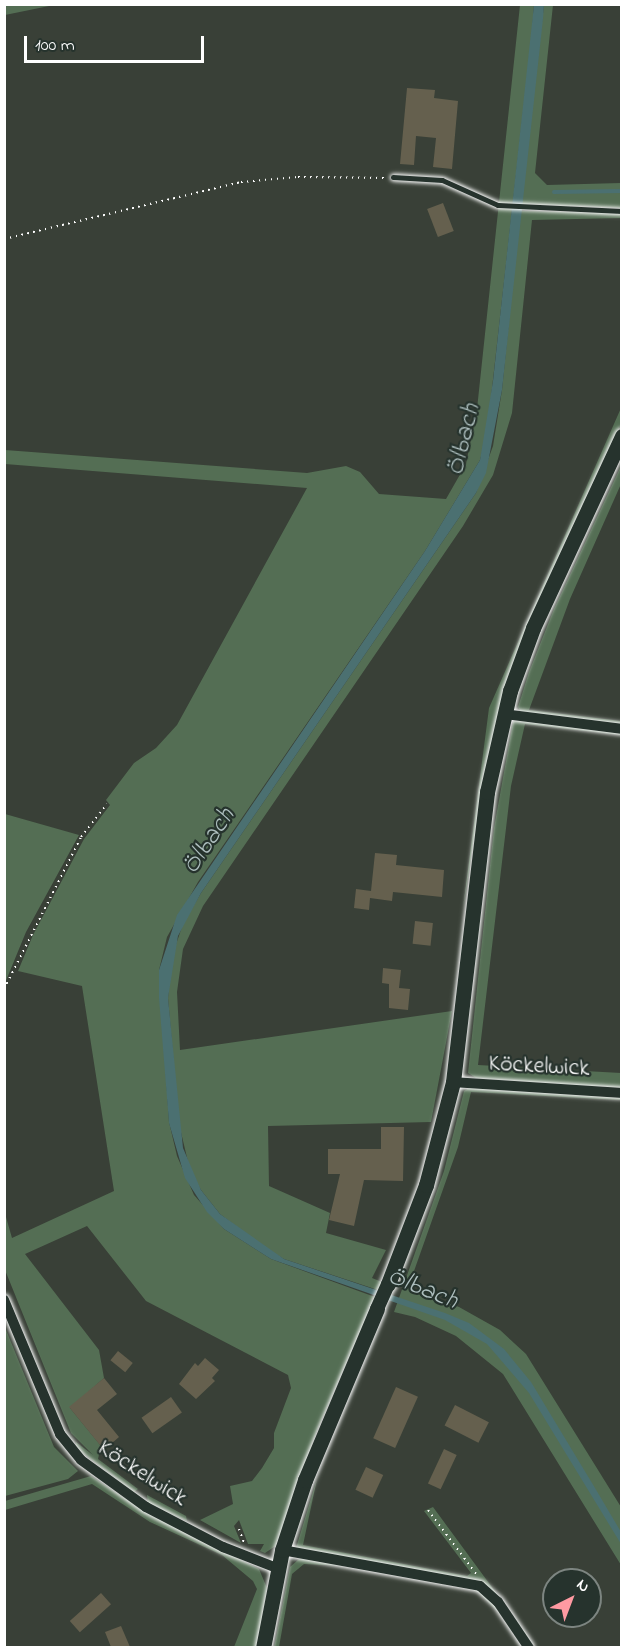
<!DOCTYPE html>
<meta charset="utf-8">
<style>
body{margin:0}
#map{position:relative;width:626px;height:1652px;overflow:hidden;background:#394037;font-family:"Indie Flower",sans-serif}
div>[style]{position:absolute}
.green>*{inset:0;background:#546e54}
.water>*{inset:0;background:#4b7071}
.stream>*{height:4px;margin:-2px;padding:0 2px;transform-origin:2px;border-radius:2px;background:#4b7071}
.building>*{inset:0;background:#65604e;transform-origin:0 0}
.path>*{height:2px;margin-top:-1px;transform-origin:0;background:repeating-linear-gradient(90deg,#fff 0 1.5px,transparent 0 6px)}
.roads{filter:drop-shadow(0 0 2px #fff) drop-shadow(0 0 2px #fff)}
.service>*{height:5px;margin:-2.5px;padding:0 2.5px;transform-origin:2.5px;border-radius:2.5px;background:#26332d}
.minor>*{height:10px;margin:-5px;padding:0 5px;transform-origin:5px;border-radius:5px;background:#26332d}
.tertiary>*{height:14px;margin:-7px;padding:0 7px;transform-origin:7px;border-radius:7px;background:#26332d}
.secondary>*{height:15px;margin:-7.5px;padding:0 7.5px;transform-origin:7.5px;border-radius:7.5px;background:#26332d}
span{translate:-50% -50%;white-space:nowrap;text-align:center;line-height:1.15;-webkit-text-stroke:4.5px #26332d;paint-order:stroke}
.street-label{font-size:24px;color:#fff}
.water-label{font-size:26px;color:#aebfbf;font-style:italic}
.frame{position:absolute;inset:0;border:6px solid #fff;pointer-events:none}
.north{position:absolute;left:542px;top:1568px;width:60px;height:60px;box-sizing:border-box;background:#26332d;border:2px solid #7d8581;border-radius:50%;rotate:42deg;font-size:16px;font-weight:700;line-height:24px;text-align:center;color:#fff}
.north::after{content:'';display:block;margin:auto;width:21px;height:27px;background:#ff9aa2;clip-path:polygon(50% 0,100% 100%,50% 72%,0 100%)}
.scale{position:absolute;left:24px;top:36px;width:180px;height:27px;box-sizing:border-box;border:3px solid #fff;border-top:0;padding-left:8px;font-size:18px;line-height:21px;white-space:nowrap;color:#fff;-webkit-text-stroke:4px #26332d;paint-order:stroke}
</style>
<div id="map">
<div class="green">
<div style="clip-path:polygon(5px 4px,54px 4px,54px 5px,5px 15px)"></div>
<div style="clip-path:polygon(520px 5px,534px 5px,532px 32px,487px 433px,480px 460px,425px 551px,198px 882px,167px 937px,159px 970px,169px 1122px,177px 1156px,194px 1195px,224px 1229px,271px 1259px,375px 1297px,316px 1433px,277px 1545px,265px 1553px,260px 1551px,264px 1544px,248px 1544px,239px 1520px,234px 1526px,241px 1543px,200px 1520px,233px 1504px,230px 1486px,252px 1481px,262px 1468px,274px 1448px,274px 1433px,291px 1388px,288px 1375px,146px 1301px,87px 1226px,25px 1254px,99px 1350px,104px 1378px,70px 1408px,101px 1446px,98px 1459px,138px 1489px,134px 1492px,76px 1448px,76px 1442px,93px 1455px,71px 1433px,5px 1270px,4px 1210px,12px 1238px,114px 1191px,82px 986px,18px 971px,33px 935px,84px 839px,110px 805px,106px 800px,134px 763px,156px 748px,177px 725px,307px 488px,5px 464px,5px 450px,307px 473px,346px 466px,360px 472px,379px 494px,446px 499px,466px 464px,477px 409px)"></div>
<div style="clip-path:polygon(544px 5px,553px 5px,535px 173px,547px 185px,621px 183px,621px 208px,521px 204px)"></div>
<div style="clip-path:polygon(520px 211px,621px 213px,621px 218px,532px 220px,512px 413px,493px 475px,463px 526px,203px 906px,183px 949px,177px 992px,180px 1050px,452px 1011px,431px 1122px,268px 1126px,269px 1186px,330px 1213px,326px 1233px,386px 1250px,372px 1278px,382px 1282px,378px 1290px,284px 1259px,265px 1248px,220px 1214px,201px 1190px,190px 1170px,179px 1124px,168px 998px,172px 956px,183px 924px,201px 893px,476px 493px,493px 446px,502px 390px)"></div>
<div style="clip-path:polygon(621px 408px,621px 424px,582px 507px,503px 695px,486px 767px,463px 908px,489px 708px)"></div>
<div style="clip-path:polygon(621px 466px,621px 484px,570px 599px,529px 710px,621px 721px,621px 726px,521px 712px,518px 707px,529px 672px,554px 609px)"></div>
<div style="clip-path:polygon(517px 720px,621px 731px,621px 735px,525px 724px,511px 786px,478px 1065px,621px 1073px,621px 1088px,476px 1078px,468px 1073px,494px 828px,513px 722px)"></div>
<div style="clip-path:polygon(5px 814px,79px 835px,26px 932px,5px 983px)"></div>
<div style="clip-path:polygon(471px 1087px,621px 1095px,621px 1100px,471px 1092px,458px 1147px,408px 1288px,459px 1307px,500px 1330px,526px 1354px,621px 1507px,621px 1565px,503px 1374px,456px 1336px,415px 1317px,394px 1312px,444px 1171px,464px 1091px)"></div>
<div style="clip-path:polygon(4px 1325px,54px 1447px,78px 1471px,68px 1479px,5px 1496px)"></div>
<div style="clip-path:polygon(91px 1476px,148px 1514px,259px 1569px,267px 1588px,257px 1647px,234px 1647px,257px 1589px,253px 1581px,222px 1555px,150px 1522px,92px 1484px,5px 1510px,5px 1501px)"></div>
<div style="clip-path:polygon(317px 1479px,303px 1545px,467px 1576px,471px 1573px,424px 1511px,433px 1507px,536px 1647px,490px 1589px,296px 1548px)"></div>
<div style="clip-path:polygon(147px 1495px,186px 1516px,187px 1521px,148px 1503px)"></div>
<div style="clip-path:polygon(307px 1558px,468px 1584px,487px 1595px,502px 1616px,478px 1592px,463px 1586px,347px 1566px,304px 1564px,292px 1574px,279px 1647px,274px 1648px,290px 1567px,299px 1559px)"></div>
</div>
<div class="water">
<div style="clip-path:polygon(534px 5px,544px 5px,543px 19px,502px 390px,486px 473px,476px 493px,201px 893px,178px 936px,168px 998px,183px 1148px,201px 1190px,220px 1214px,284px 1259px,445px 1313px,469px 1323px,504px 1349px,531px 1382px,595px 1488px,621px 1532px,621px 1544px,529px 1393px,487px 1344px,445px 1320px,271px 1259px,224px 1229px,207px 1212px,185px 1178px,169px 1123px,159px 998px,159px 970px,177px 915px,425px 551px,480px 460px,493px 381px)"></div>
</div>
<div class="stream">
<div style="left:554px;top:192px;width:68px;rotate:-0.8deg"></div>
</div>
<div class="building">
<div style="clip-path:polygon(407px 88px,435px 90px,434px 98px,458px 101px,452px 169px,433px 167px,436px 138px,416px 136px,414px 165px,400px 164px)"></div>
<div style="left:443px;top:203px;width:30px;height:17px;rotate:69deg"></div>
<div style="clip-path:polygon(375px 853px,397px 855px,396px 865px,444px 870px,442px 897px,393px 892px,392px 901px,370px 898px,369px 910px,354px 908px,356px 889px,371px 891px)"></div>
<div style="left:415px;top:921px;width:18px;height:23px;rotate:6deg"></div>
<div style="clip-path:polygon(383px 968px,401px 970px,399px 988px,410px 989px,408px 1010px,389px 1008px,389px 984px,382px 983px)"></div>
<div style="clip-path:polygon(381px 1127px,404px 1127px,403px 1181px,364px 1180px,354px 1226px,329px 1220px,340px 1174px,328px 1174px,328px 1149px,381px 1149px)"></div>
<div style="left:118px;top:1351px;width:19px;height:12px;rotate:39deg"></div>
<div style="clip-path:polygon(205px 1358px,219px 1370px,212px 1378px,215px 1381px,196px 1399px,179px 1384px,195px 1363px,198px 1366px)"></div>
<div style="clip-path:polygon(104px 1378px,117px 1394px,97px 1410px,119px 1437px,104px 1450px,69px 1407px)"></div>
<div style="left:396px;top:1387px;width:24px;height:56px;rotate:24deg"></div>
<div style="left:171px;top:1397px;width:19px;height:36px;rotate:55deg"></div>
<div style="left:455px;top:1405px;width:38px;height:23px;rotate:27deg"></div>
<div style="left:444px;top:1449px;width:14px;height:38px;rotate:25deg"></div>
<div style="left:366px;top:1467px;width:19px;height:25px;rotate:25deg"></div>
<div style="left:101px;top:1593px;width:15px;height:42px;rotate:48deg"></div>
<div style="clip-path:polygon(121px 1626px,130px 1647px,111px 1647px,105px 1632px)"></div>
</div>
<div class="path">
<div style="left:4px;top:239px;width:244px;rotate:-13.5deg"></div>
<div style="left:241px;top:182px;width:57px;rotate:-5deg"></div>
<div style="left:298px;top:177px;width:87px;rotate:0.7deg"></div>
<div style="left:4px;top:989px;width:170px;rotate:-63.1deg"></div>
<div style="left:81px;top:837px;width:42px;rotate:-51.8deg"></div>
<div style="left:428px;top:1510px;width:81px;rotate:53deg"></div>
<div style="left:239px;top:1529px;width:15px;rotate:70deg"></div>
</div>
<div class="roads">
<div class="service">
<div style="left:393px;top:177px;width:49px;rotate:3.5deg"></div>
<div style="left:442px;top:180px;width:61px;rotate:24.1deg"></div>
<div style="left:498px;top:205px;width:124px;rotate:2.8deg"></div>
</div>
<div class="minor">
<div style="left:504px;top:714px;width:119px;rotate:7.2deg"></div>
<div style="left:453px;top:1082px;width:169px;rotate:3.7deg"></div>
<div style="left:4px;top:1300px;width:145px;rotate:67.3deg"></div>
<div style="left:60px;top:1434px;width:33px;rotate:51deg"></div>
<div style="left:81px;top:1460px;width:80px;rotate:35.9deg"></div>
<div style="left:146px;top:1507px;width:87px;rotate:27.5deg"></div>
<div style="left:223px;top:1547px;width:58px;rotate:21.3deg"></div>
<div style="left:282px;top:1550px;width:201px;rotate:10.3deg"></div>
<div style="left:480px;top:1586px;width:24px;rotate:42deg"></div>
<div style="left:498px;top:1602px;width:55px;rotate:56deg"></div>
</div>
<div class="tertiary">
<div style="left:377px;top:1309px;width:27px;rotate:-66deg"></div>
</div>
<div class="secondary">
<div style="left:388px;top:1284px;width:106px;rotate:-69deg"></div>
<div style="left:426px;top:1185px;width:106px;rotate:-75.3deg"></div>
<div style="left:453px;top:1082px;width:292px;rotate:-83.3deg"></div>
<div style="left:487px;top:792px;width:104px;rotate:-77.2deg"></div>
<div style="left:510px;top:691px;width:67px;rotate:-69.9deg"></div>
<div style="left:533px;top:628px;width:212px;rotate:-65.1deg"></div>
<div style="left:263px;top:1648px;width:100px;rotate:-79deg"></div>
<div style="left:282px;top:1550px;width:74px;rotate:-71.8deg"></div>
<div style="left:305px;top:1480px;width:186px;rotate:-67.2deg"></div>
</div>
</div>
<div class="street-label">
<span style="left:539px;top:1067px;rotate:3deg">Köckelwick</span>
<span style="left:142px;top:1474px;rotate:33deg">Köckelwick</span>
</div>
<div class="water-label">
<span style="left:465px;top:440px;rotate:-76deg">Ölbach</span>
<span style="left:210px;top:842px;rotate:-56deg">Ölbach</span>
<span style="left:422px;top:1290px;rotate:22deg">Ölbach</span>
</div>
<div class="frame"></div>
<div class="north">N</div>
<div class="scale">100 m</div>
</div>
